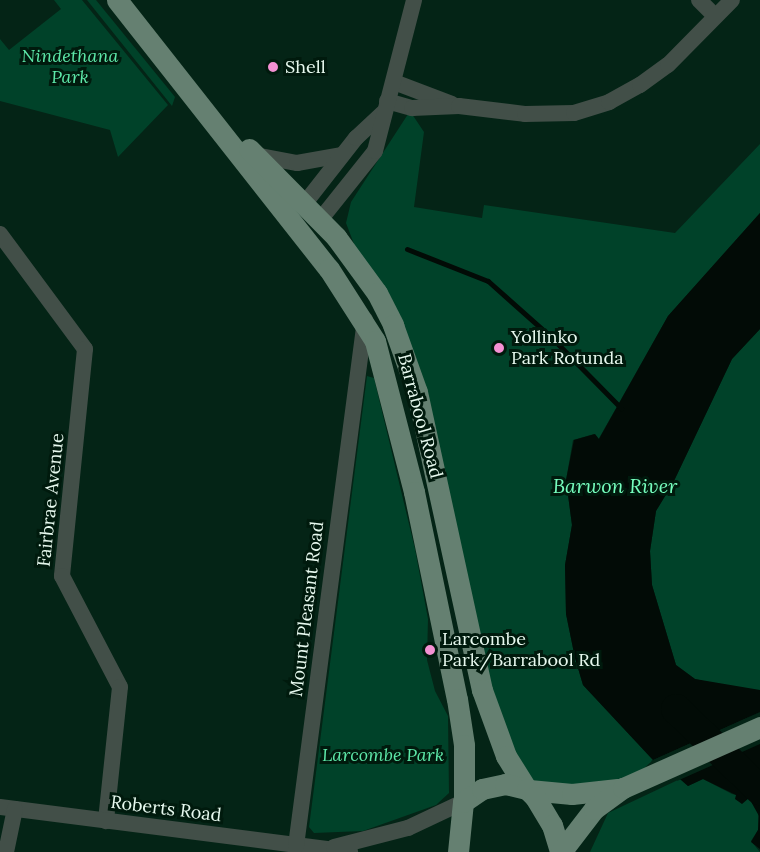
<!DOCTYPE html>
<style>
body{margin:0}
#map{position:relative;width:760px;height:852px;overflow:hidden;background:#042416;font-family:Lora,serif}
div>[style]{position:absolute}
.green>*{inset:0;background:#004229}
.water>*{inset:0;background:#020b06}
.pier>*{inset:0;background:#042416}
.stream>*{height:5px;margin:-2.5px;padding:0 2.5px;transform-origin:2.5px;border-radius:2.5px;background:#020b06}
.river>*{height:30px;margin:-15px;padding:0 15px;transform-origin:15px;border-radius:15px;background:#020b06}
.minor>*{height:16px;margin:-8px;padding:0 8px;transform-origin:8px;border-radius:8px;background:#424f48}
.major>*{height:21px;margin:-10.5px;padding:0 10.5px;transform-origin:10.5px;border-radius:10.5px;background:#658071}
.dots>*{width:16px;height:16px;translate:-50% -50%;box-sizing:border-box;border:3px solid #001a0d;border-radius:50%}
span{translate:-50% -50%;white-space:nowrap;text-align:center;line-height:1.15;-webkit-text-stroke:6px #001a0d;paint-order:stroke}
.park-label{font-size:18px;color:#5de8a9;font-style:italic}
.poi-label{font-size:18px;color:#e7f9ef}
.left{translate:0 -50%;text-align:left}
.street-label{font-size:18px;color:#e7f9ef}
.water-label{font-size:20px;color:#76febe;font-style:italic}
</style>
<div id="map">
<div class="green">
<div style="clip-path:polygon(54px 0,82px 0,168px 105px,118px 157px,110px 130px,0 101px,0 39px,9px 50px,61px 9px)"></div>
<div style="clip-path:polygon(87px 0,96px 0,175px 97px,172px 106px)"></div>
<div style="clip-path:polygon(410px 111px,424px 132px,414px 207px,482px 218px,484px 205px,675px 233px,760px 144px,760px 213px,668px 316px,598px 440px,594px 434px,573px 440px,566px 480px,572px 525px,565px 565px,566px 614px,575px 658px,583px 685px,653px 760px,623px 788px,529px 790px,506px 756px,448px 490px,346px 223px,351px 202px)"></div>
<div style="clip-path:polygon(760px 329px,760px 690px,744px 690px,695px 679px,676px 665px,652px 585px,650px 551px,656px 511px,673px 483px,732px 359px)"></div>
<div style="clip-path:polygon(367px 376px,374px 378px,415px 549px,428px 619px,427px 660px,435px 691px,448px 716px,449px 793px,436px 805px,363px 831px,314px 833px,309px 827px)"></div>
<div style="clip-path:polygon(680px 779px,688px 786px,703px 779px,732px 794px,749px 798px,758px 809px,758px 830px,751px 841px,760px 852px,590px 852px,608px 813px)"></div>
</div>
<div class="water">
<div style="clip-path:polygon(760px 213px,760px 329px,732px 359px,673px 483px,656px 511px,650px 551px,652px 585px,676px 665px,695px 679px,760px 690px,760px 712px,653px 760px,583px 685px,575px 658px,566px 614px,565px 565px,572px 525px,566px 480px,574px 440px,595px 434px,599px 439px,668px 316px)"></div>
<div style="clip-path:polygon(760px 743px,760px 849px,751px 842px,758px 830px,759px 816px,749px 798px,742px 804px,735px 799px,736px 795px,703px 779px,688px 786px,680px 779px)"></div>
</div>
<div class="pier">
<div style="clip-path:polygon(760px 712px,655px 763px,651px 761px)"></div>
<div style="clip-path:polygon(760px 740px,760px 744px,677px 781px,679px 777px)"></div>
</div>
<div class="stream">
<div style="left:407px;top:249px;width:87px;rotate:21.6deg"></div>
<div style="left:488px;top:281px;width:84px;rotate:41.6deg"></div>
<div style="left:551px;top:337px;width:100px;rotate:45.4deg"></div>
</div>
<div class="river">
<div style="left:676px;top:709px;width:117px;rotate:44deg"></div>
</div>
<div class="minor">
<div style="left:699px;top:0;width:21px;rotate:45deg"></div>
<div style="left:394px;top:82px;width:62px;rotate:20.8deg"></div>
<div style="left:387px;top:101px;width:26px;rotate:16deg"></div>
<div style="left:412px;top:108px;width:47px;rotate:-2.4deg"></div>
<div style="left:459px;top:106px;width:66px;rotate:6.9deg"></div>
<div style="left:525px;top:114px;width:49px;rotate:-1.2deg"></div>
<div style="left:574px;top:113px;width:37px;rotate:-17deg"></div>
<div style="left:609px;top:102px;width:35px;rotate:-29deg"></div>
<div style="left:640px;top:85px;width:34px;rotate:-36deg"></div>
<div style="left:668px;top:65px;width:91px;rotate:-45.4deg"></div>
<div style="left:255px;top:155px;width:43px;rotate:10.8deg"></div>
<div style="left:297px;top:163px;width:46px;rotate:-10.1deg"></div>
<div style="left:305px;top:203px;width:83px;rotate:-51.9deg"></div>
<div style="left:356px;top:138px;width:37px;rotate:-43deg"></div>
<div style="left:320px;top:220px;width:88px;rotate:-51.4deg"></div>
<div style="left:375px;top:151px;width:156px;rotate:-75.5deg"></div>
<div style="left:0;top:234px;width:143px;rotate:53.5deg"></div>
<div style="left:85px;top:349px;width:228px;rotate:95.8deg"></div>
<div style="left:62px;top:576px;width:125px;rotate:62.4deg"></div>
<div style="left:120px;top:687px;width:135px;rotate:96deg"></div>
<div style="left:0;top:807px;width:353px;rotate:7.3deg"></div>
<div style="left:296px;top:846px;width:531px;rotate:-82.53deg"></div>
<div style="left:334px;top:847px;width:76px;rotate:-14.4deg"></div>
<div style="left:408px;top:828px;width:61px;rotate:-25.3deg"></div>
<div style="left:6px;top:852px;width:44px;rotate:-78.2deg"></div>
</div>
<div class="major">
<div style="left:117px;top:0;width:342px;rotate:51.8deg"></div>
<div style="left:329px;top:269px;width:85px;rotate:57.4deg"></div>
<div style="left:375px;top:341px;width:156px;rotate:75.5deg"></div>
<div style="left:414px;top:492px;width:211px;rotate:78.3deg"></div>
<div style="left:457px;top:699px;width:47px;rotate:81.3deg"></div>
<div style="left:464px;top:745px;width:55px;rotate:90deg"></div>
<div style="left:249px;top:149px;width:124px;rotate:45.3deg"></div>
<div style="left:336px;top:237px;width:69px;rotate:53.8deg"></div>
<div style="left:377px;top:293px;width:36px;rotate:63deg"></div>
<div style="left:393px;top:325px;width:71px;rotate:70.3deg"></div>
<div style="left:417px;top:392px;width:305px;rotate:77.7deg"></div>
<div style="left:482px;top:690px;width:70px;rotate:70deg"></div>
<div style="left:506px;top:756px;width:39px;rotate:58deg"></div>
<div style="left:529px;top:790px;width:43px;rotate:5.3deg"></div>
<div style="left:572px;top:794px;width:46px;rotate:-6.2deg"></div>
<div style="left:458px;top:852px;width:50px;rotate:-84.3deg"></div>
<div style="left:463px;top:802px;width:23px;rotate:-34deg"></div>
<div style="left:482px;top:789px;width:24px;rotate:-12deg"></div>
<div style="left:505px;top:784px;width:23px;rotate:13deg"></div>
<div style="left:527px;top:789px;width:11px;rotate:45deg"></div>
<div style="left:535px;top:797px;width:33px;rotate:59deg"></div>
<div style="left:552px;top:825px;width:28px;rotate:73deg"></div>
<div style="left:561px;top:852px;width:54px;rotate:-52.5deg"></div>
<div style="left:594px;top:809px;width:36px;rotate:-36deg"></div>
<div style="left:623px;top:788px;width:150px;rotate:-24deg"></div>
</div>
<div class="dots">
<div style="left:273px;top:67px;background:#f491d3"></div>
<div style="left:499px;top:348px;background:#f491d3"></div>
<div style="left:430px;top:650px;background:#f491d3"></div>
</div>
<div class="park-label">
<span style="left:70px;top:67px">Nindethana<br>Park</span>
<span style="left:383px;top:755px">Larcombe Park</span>
</div>
<div class="poi-label">
<span class="left" style="left:285px;top:67px">Shell</span>
<span class="left" style="left:511px;top:348px">Yollinko<br>Park Rotunda</span>
<span class="left" style="left:442px;top:650px">Larcombe<br>Park/Barrabool Rd</span>
</div>
<div class="street-label">
<span style="left:420px;top:416px;rotate:75deg">Barrabool Road</span>
<span style="left:51px;top:500px;rotate:-84deg">Fairbrae Avenue</span>
<span style="left:307px;top:609px;rotate:-83deg">Mount Pleasant Road</span>
<span style="left:166px;top:809px;rotate:7deg">Roberts Road</span>
</div>
<div class="water-label">
<span style="left:615px;top:485px">Barwon River</span>
</div>
</div>
